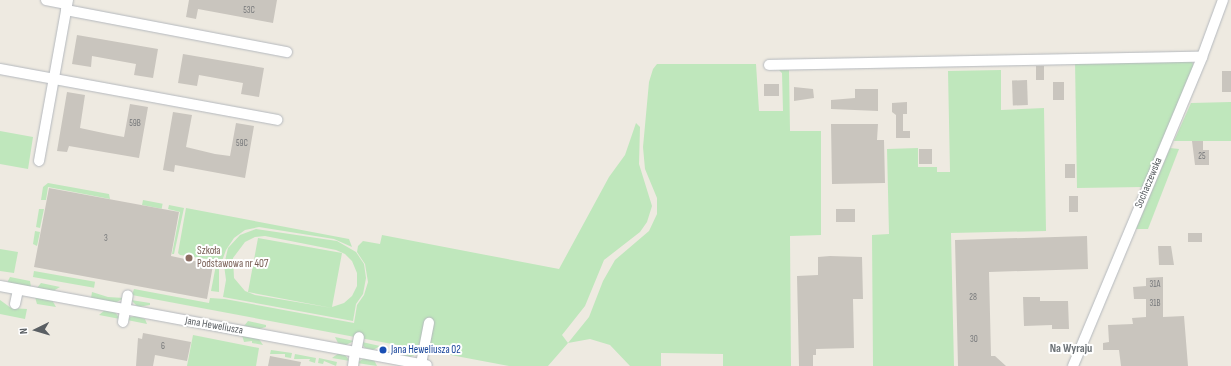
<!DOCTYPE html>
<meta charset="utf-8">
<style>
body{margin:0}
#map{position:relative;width:1231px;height:366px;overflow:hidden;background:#eeeae1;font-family:"Sofia Sans Condensed",sans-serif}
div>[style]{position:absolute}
.green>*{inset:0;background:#bfe7bc;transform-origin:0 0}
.building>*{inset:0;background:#c9c5be;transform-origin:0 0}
.roads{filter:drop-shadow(0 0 1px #b4b8bd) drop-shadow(0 0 1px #b4b8bd)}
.minor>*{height:10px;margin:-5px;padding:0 5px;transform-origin:5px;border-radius:5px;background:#fff}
.dots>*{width:11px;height:11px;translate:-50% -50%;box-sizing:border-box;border:2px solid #fff;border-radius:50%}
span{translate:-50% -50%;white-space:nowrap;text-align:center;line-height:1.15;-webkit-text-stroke:4px #fff;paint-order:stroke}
.number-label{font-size:9px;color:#76787a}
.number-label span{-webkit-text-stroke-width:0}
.street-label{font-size:11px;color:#5a5f63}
.education-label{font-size:11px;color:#785e54}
.left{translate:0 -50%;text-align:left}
.transit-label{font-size:11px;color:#164399}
.neighbourhood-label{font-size:12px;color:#6b7175;font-weight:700}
.north{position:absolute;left:16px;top:310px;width:40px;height:40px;-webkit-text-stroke:3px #fff;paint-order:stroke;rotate:265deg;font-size:11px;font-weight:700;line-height:16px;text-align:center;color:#5a5f63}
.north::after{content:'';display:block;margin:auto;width:14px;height:18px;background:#5a5f63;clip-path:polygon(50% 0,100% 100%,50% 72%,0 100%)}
</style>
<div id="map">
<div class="green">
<div style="clip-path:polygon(1075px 61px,1192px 61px,1194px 68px,1143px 187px,1077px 188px)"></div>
<div style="clip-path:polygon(657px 64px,756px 64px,759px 111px,783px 111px,782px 73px,779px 70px,789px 70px,790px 131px,821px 131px,821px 235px,790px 236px,791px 366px,723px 366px,723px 354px,661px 353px,661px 366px,630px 366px,610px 345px,590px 339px,568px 343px,548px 366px,509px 366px,132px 295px,134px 289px,209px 303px,210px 298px,225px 299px,354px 323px,357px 305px,364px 295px,368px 282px,365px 264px,357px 252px,358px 246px,363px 241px,380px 244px,382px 235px,559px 269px,609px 177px,625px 155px,636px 123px,640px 127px,639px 164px,652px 206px,647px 222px,640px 232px,604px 260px,585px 306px,562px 335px,568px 343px,589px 317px,603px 281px,615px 260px,649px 231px,657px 214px,657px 198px,645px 169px,643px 147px,649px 82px,653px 69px)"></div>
<div style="clip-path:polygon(1001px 70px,1001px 110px,1044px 108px,1046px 231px,951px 233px,954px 366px,873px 366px,872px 235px,889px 234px,887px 149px,918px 148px,918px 167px,937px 167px,937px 172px,950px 172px,948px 71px)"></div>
<div style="clip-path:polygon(1231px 102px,1231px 141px,1174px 141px,1191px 103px)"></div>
<div style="clip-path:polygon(0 131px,33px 137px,28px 169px,0 164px)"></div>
<div style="clip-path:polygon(1170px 148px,1179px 149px,1148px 229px,1136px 229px)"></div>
<div style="clip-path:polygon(48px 183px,109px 194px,110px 199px,48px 187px,46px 200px,41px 200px,43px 187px)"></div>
<div style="left:143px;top:200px;width:20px;height:5px;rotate:11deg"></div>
<div style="clip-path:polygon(169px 205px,184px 208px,174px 254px,172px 254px,180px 212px,168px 209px)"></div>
<div style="clip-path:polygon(186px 208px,349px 239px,352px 247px,334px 239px,259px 227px,245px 230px,234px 238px,226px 250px,222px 261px,180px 255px,178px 253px)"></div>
<div style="clip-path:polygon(39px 209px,44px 209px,40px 228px,36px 227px)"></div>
<div style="clip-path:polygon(evenodd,256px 229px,337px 241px,356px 252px,364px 264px,366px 278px,363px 294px,356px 304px,353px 321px,223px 297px,226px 280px,224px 265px,228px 248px,240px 235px,256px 229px,265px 236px,336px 250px,345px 254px,352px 261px,357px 273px,357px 286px,352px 296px,344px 303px,332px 307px,342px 253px,258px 238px,248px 292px,332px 308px,255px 295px,245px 291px,234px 278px,233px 258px,245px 242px,255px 237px,265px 236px)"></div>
<div style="clip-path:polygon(35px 231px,40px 232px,37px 246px,33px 244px)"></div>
<div style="clip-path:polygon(0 249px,18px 252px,14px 273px,0 271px)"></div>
<div style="clip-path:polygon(216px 265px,219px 266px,219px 292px,211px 291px)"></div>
<div style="left:34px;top:271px;width:62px;height:6px;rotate:10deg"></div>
<div style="clip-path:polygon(10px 277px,30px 281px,31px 287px,7px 283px)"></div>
<div style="clip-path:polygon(41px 283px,60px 287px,53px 291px,37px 288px)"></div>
<div style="clip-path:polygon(92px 292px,108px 297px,124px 298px,115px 303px,91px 298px)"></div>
<div style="clip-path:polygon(35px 297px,52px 300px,56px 307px,37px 304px)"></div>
<div style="clip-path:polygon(0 300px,11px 308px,27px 309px,25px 319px,0 314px)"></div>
<div style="clip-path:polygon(131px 300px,150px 303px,150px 305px,138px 307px)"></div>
<div style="clip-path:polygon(105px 310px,115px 312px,120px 319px,99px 315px)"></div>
<div style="clip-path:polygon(136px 316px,145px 319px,147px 324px,127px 320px,130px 317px)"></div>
<div style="clip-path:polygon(248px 321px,266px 325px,266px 327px,259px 329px,244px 326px)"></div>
<div style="clip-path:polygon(193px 335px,259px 348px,256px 366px,187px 366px)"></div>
<div style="clip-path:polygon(242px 335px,259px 339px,263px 345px,252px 343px,252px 341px,244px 342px)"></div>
<div style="clip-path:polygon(335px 337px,354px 341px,346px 345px,338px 343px)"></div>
<div style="clip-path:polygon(361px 343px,362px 342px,380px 346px,373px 350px,365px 348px)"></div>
<div style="clip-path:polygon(397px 349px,419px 353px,410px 357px,402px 355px)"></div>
<div style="clip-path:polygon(271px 350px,292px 353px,291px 358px,285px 357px,285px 354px,270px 354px)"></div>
<div style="clip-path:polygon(339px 353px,345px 355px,350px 361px,332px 358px)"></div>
<div style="clip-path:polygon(295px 354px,316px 358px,315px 363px,309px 361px,310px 359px,294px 359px)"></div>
<div style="clip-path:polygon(319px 358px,337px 362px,336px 366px,324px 361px,323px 364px,318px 363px)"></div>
<div style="clip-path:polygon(364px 358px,374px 360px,377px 366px,357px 363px)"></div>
</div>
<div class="building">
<div style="clip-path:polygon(189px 0,277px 0,273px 23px,198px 9px,196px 19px,186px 17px)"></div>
<div style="clip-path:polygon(77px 35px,158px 49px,153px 78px,134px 75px,136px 64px,92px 56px,91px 67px,72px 64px)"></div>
<div style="clip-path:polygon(183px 54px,264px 68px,259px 97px,241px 94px,243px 83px,199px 75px,197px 86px,178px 83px)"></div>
<div style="left:1044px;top:66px;width:14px;height:8px;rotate:90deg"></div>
<div style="left:1222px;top:71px;width:9px;height:21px"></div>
<div style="left:1027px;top:80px;width:25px;height:15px;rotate:88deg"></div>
<div style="left:1053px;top:82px;width:11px;height:18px"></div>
<div style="left:764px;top:84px;width:15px;height:12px"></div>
<div style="clip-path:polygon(794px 87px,813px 89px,814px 98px,794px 101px)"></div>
<div style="clip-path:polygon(855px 89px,878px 89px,878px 111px,831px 109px,831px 100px,855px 98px)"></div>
<div style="clip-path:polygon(67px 92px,85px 95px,80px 128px,108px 134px,124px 137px,130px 104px,148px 107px,139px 158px,69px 146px,67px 152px,57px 151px)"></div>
<div style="clip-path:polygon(907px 102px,907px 114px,903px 114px,903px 131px,910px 131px,910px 138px,896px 138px,896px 115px,892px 112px,892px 103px)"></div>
<div style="clip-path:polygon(173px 112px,192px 115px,186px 147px,215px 154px,230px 156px,236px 123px,254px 126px,245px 178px,175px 165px,174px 172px,163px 170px)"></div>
<div style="clip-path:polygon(831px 124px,878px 124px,877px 140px,884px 140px,885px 183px,832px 184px)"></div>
<div style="clip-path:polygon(1192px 141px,1203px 141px,1203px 150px,1209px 150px,1209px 165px,1195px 165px)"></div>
<div style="left:932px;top:149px;width:15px;height:13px;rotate:90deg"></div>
<div style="left:1065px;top:164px;width:10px;height:14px"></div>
<div style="clip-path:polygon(49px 188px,179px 212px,171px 256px,213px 265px,207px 299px,34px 267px)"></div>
<div style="left:1069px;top:196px;width:9px;height:16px"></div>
<div style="left:836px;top:209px;width:19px;height:13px"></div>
<div style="left:1188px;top:233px;width:14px;height:9px"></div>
<div style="clip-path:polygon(1087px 236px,1088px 269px,989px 272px,991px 356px,995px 356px,1006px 366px,958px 366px,955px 240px)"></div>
<div style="clip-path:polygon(1158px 246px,1171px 246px,1174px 265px,1159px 265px)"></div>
<div style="clip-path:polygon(830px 256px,862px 257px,863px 299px,853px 299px,854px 348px,816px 349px,816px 355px,813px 355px,813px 366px,799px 366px,797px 276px,818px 275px,818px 257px)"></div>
<div style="clip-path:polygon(1163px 277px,1163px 317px,1184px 316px,1188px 366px,1121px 366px,1119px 350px,1103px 350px,1103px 343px,1109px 342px,1108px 325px,1133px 324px,1132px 318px,1146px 317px,1146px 299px,1134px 299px,1133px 287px,1146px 286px,1146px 278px)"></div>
<div style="clip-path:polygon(1023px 297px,1040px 297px,1040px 301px,1068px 301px,1069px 329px,1052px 329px,1052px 325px,1024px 326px)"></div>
<div style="clip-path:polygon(143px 333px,191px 342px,187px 361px,155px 355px,153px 366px,136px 366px,138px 338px,142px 339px)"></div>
<div style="clip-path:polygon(270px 356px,301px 362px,300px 366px,268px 366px)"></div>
</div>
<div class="roads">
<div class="minor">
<div style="left:46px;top:0;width:21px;rotate:11deg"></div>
<div style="left:66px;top:10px;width:225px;rotate:10.8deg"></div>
<div style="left:769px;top:65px;width:433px;rotate:-1.1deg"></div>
<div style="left:0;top:69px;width:282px;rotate:10.4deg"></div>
<div style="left:39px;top:161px;width:164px;rotate:-79.8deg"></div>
<div style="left:0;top:286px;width:434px;rotate:10.5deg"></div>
<div style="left:15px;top:304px;width:14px;rotate:-78deg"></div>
<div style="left:123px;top:322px;width:27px;rotate:-80deg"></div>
<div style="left:356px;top:352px;width:15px;rotate:-79deg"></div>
<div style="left:421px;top:364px;width:42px;rotate:-79deg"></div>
<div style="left:353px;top:366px;width:14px;rotate:-82deg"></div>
<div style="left:1073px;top:366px;width:335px;rotate:-67.3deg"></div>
<div style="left:1202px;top:57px;width:61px;rotate:-69.8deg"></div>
</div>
</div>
<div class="dots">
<div style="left:189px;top:258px;background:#8d6e63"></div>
<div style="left:383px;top:350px;background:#1a4fb4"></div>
</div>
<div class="number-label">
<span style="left:249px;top:11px">53C</span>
<span style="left:135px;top:124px">59B</span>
<span style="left:242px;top:144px">59C</span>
<span style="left:1202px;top:157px">25</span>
<span style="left:106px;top:239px">3</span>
<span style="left:1155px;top:285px">31A</span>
<span style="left:973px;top:298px">28</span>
<span style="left:1155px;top:304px">31B</span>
<span style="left:974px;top:340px">30</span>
<span style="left:163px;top:347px">6</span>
</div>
<div class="street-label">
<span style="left:1149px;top:183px;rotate:-67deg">Sochaczewska</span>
<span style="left:214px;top:326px;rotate:10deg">Jana Heweliusza</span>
</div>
<div class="education-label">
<span class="left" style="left:197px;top:258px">Szkoła<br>Podstawowa nr 407</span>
</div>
<div class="transit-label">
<span class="left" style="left:391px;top:350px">Jana Heweliusza 02</span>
</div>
<div class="neighbourhood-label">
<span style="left:1071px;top:349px">Na Wyraju</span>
</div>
<div class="north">N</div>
</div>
